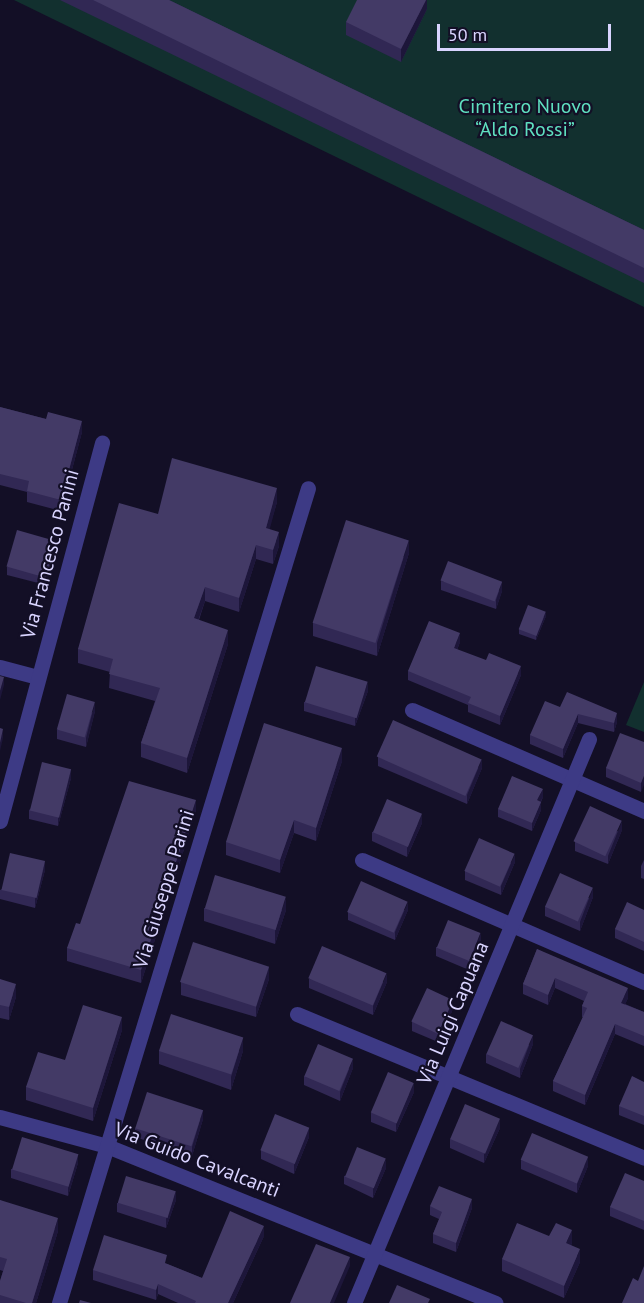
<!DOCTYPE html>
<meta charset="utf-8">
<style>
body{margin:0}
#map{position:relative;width:644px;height:1303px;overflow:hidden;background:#130f26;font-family:"PT Sans",sans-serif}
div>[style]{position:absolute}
.green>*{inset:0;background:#12302f}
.minor>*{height:15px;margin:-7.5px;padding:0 7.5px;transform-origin:7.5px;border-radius:7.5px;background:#3d3a85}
.wall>*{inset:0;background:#312854}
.shaded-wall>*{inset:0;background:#1d163a}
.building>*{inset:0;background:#433a66;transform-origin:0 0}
span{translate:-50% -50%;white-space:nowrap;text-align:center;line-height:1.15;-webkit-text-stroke:4.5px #130f26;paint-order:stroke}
.park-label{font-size:20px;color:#5fe0c0}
.street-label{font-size:20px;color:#d9d4ff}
.scale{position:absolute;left:437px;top:24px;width:174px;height:27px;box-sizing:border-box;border:3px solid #d9d4ff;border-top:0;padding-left:8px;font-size:18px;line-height:21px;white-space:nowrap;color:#d9d4ff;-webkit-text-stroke:4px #130f26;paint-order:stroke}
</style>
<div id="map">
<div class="green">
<div style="clip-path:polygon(14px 0,644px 0,644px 307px)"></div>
<div style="clip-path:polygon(644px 682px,644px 732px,626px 725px)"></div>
</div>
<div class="minor">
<div style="left:0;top:667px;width:39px;rotate:15deg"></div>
<div style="left:412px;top:710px;width:253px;rotate:23.5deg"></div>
<div style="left:0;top:821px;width:392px;rotate:-74.9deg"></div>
<div style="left:362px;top:860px;width:307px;rotate:23.4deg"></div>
<div style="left:297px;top:1014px;width:376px;rotate:22.5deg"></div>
<div style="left:0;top:1117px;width:111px;rotate:15.2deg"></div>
<div style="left:107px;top:1146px;width:419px;rotate:22deg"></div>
<div style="left:59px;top:1303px;width:852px;rotate:-73.01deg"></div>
<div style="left:354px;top:1303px;width:611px;rotate:-67.38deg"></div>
</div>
<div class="wall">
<div style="clip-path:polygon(60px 0,169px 0,644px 230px,644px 283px)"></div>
<div style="clip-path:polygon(427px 0,427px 9px,401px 62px,346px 35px,346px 22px)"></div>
<div style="clip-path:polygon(0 407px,46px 419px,82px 432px,61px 511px,27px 502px,27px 492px,0 485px)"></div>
<div style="clip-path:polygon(277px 502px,269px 529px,279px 546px,273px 564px,256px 559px,239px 612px,205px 601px,199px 620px,228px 644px,187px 773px,141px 757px,141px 743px,155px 701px,109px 688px,110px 672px,78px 663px,78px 649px,158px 514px)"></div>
<div style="clip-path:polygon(56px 550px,46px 585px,7px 575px,7px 567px)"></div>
<div style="clip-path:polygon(409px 553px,377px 656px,313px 636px,313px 623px)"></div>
<div style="clip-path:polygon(441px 581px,502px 591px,496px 609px,441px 590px)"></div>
<div style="clip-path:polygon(546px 616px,536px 640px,519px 634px,519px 629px)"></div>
<div style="clip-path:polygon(460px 642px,457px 650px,521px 675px,500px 725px,468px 712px,468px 705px,408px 680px,408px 671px)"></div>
<div style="clip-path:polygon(368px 691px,355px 726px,304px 711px,304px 702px)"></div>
<div style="clip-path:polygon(560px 707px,617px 722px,614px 732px,578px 723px,563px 758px,530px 744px,530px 735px)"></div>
<div style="clip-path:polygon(95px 711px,86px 747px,57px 739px,57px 730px)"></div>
<div style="clip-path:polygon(644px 742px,641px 792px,606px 777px,606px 768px)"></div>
<div style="clip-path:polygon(378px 757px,482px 768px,467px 804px,378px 766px)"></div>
<div style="clip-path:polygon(342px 761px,316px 841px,294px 833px,280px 873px,226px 855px,226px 842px)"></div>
<div style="clip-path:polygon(71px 778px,58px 826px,29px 819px,29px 810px)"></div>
<div style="clip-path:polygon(543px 797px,541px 802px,541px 810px,532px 831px,498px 817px,498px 809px)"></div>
<div style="clip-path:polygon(196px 812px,141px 983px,67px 961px,67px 948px)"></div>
<div style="clip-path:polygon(422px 823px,407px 857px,372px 841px,372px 832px)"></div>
<div style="clip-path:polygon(622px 830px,608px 864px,575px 851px,575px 842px)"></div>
<div style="clip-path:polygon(644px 860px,644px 879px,641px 878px,641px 866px)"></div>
<div style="clip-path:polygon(515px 862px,501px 895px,465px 880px,465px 871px)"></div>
<div style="clip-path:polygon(45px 870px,35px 908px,0 899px,0 890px)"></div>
<div style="clip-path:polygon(593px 897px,580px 931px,545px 916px,545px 907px)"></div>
<div style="clip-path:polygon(204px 908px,286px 910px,275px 944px,204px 921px)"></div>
<div style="clip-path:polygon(408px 910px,395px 940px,348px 920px,348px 912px)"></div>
<div style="clip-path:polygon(644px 910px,644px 951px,615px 938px,615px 929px)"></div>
<div style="clip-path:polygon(481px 942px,469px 970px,436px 956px,436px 947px)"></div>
<div style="clip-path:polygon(537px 949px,628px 998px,625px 1004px,644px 1012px,644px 1046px,615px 1034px,585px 1105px,553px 1091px,553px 1081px,583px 1017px,582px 1017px,582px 1006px,584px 1001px,555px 988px,548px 1005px,523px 994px,523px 984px)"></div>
<div style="clip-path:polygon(0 979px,16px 997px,9px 1020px,0 1018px)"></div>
<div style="clip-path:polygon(269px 979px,256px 1017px,181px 995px,181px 982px)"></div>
<div style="clip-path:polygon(309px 979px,387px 982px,373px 1015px,309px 988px)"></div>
<div style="clip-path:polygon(453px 1009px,438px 1042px,412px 1031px,412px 1022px)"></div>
<div style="clip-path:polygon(122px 1030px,93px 1121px,26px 1100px,26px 1087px,65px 1060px)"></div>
<div style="clip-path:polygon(533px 1044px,520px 1078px,486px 1063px,486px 1054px)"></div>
<div style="clip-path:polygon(159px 1051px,243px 1051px,231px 1090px,159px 1064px)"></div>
<div style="clip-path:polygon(353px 1068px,340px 1101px,304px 1085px,304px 1076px)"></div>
<div style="clip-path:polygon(644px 1082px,644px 1125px,619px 1115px,619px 1106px)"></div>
<div style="clip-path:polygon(414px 1092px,396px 1132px,371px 1122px,371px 1113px)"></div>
<div style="clip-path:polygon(203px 1119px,192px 1156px,135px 1137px,135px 1128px)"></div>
<div style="clip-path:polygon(500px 1128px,484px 1163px,450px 1148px,450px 1139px)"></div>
<div style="clip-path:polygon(309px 1137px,294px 1174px,261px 1159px,261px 1150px)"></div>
<div style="clip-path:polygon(521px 1160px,588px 1166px,577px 1193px,521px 1169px)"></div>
<div style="clip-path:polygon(78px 1163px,68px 1196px,11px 1178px,11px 1169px)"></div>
<div style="clip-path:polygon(386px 1168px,373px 1198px,344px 1184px,344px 1176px)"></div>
<div style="clip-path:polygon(644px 1181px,644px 1230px,610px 1216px,610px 1207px)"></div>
<div style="clip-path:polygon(0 1200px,58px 1231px,36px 1303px,0 1303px,0 1281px,3px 1271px,0 1270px)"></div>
<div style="clip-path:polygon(176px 1200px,166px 1228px,117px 1212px,117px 1203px)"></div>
<div style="clip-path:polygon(430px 1206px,472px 1208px,456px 1252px,433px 1243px,433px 1234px,439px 1219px,430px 1215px)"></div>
<div style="clip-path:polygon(264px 1236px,233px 1303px,178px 1303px,158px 1294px,156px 1300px,93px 1280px,93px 1270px,167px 1264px,202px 1278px)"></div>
<div style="clip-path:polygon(549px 1236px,572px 1243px,571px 1245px,580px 1262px,564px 1298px,502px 1271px,502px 1259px)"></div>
</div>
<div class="shaded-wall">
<div style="clip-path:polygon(426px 0,427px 0,427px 9px,401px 62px,401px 49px)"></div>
<div style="clip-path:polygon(82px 421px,82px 432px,61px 511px,61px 500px)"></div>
<div style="clip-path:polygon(277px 488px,277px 502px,266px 543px,266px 528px)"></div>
<div style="clip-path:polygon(279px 532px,279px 546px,273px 564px,273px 550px)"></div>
<div style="clip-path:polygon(409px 540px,409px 553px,377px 656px,377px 643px)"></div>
<div style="clip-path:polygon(56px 541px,56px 550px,46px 585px,46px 576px)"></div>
<div style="clip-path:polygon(256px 545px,256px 559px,239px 612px,239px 598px)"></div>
<div style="clip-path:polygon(502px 582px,502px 591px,496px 609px,496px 600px)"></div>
<div style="clip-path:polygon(205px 587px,205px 601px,194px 632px,194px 618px)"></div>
<div style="clip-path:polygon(546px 612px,546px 616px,536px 640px,536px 635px)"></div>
<div style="clip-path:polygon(228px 630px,228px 644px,187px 773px,187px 758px)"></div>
<div style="clip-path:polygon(460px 633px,460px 642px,454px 657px,454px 648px)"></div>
<div style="clip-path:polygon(521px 666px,521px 675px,500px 725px,500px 716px)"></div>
<div style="clip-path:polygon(4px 677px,4px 685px,0 700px,0 691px)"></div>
<div style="clip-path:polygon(368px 682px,368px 691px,355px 726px,355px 717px)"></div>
<div style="clip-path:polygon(95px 702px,95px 711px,86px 747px,86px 738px)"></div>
<div style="clip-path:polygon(617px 713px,617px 722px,614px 732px,614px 723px)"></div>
<div style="clip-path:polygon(578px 714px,578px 723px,563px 758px,563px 749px)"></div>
<div style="clip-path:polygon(3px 729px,3px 738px,0 751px,0 743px)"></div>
<div style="clip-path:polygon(342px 748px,342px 761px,316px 841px,316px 828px)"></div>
<div style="clip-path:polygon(482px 759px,482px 768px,467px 804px,467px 795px)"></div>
<div style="clip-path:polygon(71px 769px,71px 778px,58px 826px,58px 817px)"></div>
<div style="clip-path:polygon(644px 776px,644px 785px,641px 792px,641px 783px)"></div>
<div style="clip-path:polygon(543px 789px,543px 797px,537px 808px,537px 800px)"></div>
<div style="clip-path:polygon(196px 800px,196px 812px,141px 983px,141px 970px)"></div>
<div style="clip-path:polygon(541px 802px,541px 810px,532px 831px,532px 823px)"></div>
<div style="clip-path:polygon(422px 814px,422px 823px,407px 857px,407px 848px)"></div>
<div style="clip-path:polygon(294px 820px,294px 833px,280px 873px,280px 860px)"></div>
<div style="clip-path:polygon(622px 821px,622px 830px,608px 864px,608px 856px)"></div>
<div style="clip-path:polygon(515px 854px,515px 862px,501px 895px,501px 886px)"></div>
<div style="clip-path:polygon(45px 861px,45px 870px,35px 908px,35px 899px)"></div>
<div style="clip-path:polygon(593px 888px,593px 897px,580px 931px,580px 922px)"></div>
<div style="clip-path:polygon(286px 897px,286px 910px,275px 944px,275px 931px)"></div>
<div style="clip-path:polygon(408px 902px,408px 910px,395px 940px,395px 932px)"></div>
<div style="clip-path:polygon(481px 933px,481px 942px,469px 970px,469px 961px)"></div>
<div style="clip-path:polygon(269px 966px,269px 979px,256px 1017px,256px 1004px)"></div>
<div style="clip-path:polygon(387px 973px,387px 982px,373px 1015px,373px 1006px)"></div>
<div style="clip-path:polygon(555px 978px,555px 988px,548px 1005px,548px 995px)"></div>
<div style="clip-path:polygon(16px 984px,16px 997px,9px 1020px,9px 1007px)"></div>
<div style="clip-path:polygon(628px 988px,628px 998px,621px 1013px,621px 1003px)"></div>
<div style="clip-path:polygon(453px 1000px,453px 1009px,438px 1042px,438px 1033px)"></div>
<div style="clip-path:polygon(122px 1017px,122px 1030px,93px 1121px,93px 1108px)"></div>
<div style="clip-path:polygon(615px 1024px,615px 1034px,585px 1105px,585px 1095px)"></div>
<div style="clip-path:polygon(533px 1035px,533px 1044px,520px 1078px,520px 1069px)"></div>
<div style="clip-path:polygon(243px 1038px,243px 1051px,231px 1090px,231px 1077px)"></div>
<div style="clip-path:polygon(353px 1059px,353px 1068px,340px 1101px,340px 1092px)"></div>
<div style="clip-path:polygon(414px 1083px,414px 1092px,396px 1132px,396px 1123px)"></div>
<div style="clip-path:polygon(203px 1110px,203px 1119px,192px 1156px,192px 1147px)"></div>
<div style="clip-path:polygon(500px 1119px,500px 1128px,484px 1163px,484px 1154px)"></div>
<div style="clip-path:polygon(309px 1128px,309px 1137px,294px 1174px,294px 1165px)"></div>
<div style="clip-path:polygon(78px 1154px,78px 1163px,68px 1196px,68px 1188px)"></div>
<div style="clip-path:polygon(588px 1157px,588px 1166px,577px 1193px,577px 1184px)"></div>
<div style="clip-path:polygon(386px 1159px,386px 1168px,373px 1198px,373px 1189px)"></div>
<div style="clip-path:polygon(176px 1191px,176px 1200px,166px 1228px,166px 1219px)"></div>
<div style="clip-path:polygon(472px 1199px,472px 1208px,456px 1252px,456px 1243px)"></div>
<div style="clip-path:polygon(58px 1218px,58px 1231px,36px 1303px,32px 1303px)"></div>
<div style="clip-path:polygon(264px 1226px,264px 1236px,233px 1303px,228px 1303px)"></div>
<div style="clip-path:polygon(572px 1230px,572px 1243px,566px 1256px,566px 1243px)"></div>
<div style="clip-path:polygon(580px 1249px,580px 1262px,564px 1298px,564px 1286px)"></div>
<div style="clip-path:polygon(350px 1257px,350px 1266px,334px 1303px,330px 1303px)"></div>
<div style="clip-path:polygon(158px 1284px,158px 1294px,156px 1300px,156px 1290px)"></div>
</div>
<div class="building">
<div style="clip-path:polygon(93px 0,169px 0,644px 230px,644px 268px)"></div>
<div style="clip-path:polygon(357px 0,426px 0,401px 49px,346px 22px)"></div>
<div style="clip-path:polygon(0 407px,46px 419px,48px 412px,82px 421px,61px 500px,27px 491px,29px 481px,0 474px)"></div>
<div style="clip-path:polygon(172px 458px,277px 488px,266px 528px,279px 532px,273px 550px,256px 545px,239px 598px,205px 587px,194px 618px,228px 630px,187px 758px,141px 743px,160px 688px,109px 674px,113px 659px,78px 649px,119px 503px,158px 514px)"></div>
<div style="left:346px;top:520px;width:66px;height:108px;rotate:18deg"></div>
<div style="left:17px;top:530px;width:41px;height:38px;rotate:16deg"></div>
<div style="left:448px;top:561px;width:58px;height:21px;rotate:21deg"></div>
<div style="left:528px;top:605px;width:19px;height:26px;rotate:21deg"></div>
<div style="clip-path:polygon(429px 621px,460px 633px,454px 648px,486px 660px,489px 653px,521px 666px,500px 716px,468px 703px,471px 697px,408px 671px)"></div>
<div style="left:316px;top:666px;width:54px;height:38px;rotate:17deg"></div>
<div style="clip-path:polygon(0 676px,4px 677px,0 691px)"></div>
<div style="clip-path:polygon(567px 692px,617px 713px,614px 723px,578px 714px,563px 749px,530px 735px,545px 701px,560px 707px)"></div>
<div style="left:67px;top:694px;width:29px;height:37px;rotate:16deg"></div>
<div style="left:393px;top:720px;width:97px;height:40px;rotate:24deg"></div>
<div style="clip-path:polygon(264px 723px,342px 748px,316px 828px,294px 820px,280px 860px,226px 842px)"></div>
<div style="clip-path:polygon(0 728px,3px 729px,0 743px)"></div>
<div style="clip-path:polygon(620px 733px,644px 742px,644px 776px,641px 783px,606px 768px)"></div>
<div style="left:42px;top:762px;width:30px;height:50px;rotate:14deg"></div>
<div style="clip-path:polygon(512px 776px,543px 789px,537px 800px,541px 802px,532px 823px,498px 809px)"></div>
<div style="clip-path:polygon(129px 781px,196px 800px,141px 970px,67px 948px,76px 923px,80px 924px)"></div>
<div style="left:387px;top:799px;width:38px;height:36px;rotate:23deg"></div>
<div style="left:590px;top:806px;width:35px;height:39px;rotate:25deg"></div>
<div style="left:479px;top:838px;width:39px;height:36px;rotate:24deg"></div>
<div style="left:10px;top:853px;width:36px;height:38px;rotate:13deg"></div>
<div style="left:560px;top:873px;width:36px;height:37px;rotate:24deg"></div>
<div style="left:215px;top:875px;width:74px;height:35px;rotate:17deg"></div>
<div style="left:361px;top:881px;width:51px;height:34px;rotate:24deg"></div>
<div style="clip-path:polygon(627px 902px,644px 910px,644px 942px,615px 929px)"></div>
<div style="left:448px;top:920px;width:35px;height:30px;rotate:22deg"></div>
<div style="left:193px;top:942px;width:80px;height:42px;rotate:18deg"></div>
<div style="left:322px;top:946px;width:70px;height:35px;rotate:23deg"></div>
<div style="clip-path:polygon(537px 949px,628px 988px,621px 1003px,644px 1012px,644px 1036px,615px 1024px,585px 1095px,553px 1081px,587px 1008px,582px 1006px,588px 992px,555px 978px,548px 995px,523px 984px)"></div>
<div style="clip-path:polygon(0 979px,16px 984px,9px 1007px,0 1005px)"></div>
<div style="left:427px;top:988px;width:29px;height:37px;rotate:25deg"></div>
<div style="clip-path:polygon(83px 1005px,122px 1017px,93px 1108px,26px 1087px,38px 1052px,65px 1060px)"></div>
<div style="left:171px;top:1014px;width:76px;height:39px;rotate:18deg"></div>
<div style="left:501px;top:1021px;width:35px;height:36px;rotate:24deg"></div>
<div style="left:318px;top:1044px;width:38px;height:35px;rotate:23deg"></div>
<div style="left:388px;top:1072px;width:28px;height:44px;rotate:23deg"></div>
<div style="clip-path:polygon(632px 1076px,644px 1082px,644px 1116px,619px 1106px)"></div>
<div style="left:147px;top:1092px;width:59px;height:38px;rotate:18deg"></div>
<div style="left:465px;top:1104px;width:38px;height:38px;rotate:23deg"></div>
<div style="left:275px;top:1114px;width:37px;height:39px;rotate:22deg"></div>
<div style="left:532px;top:1133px;width:61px;height:29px;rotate:23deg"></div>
<div style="left:22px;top:1137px;width:59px;height:34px;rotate:17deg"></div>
<div style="left:357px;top:1147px;width:31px;height:32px;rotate:22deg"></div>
<div style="clip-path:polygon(625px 1173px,644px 1181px,644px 1221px,610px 1207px)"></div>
<div style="left:126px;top:1176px;width:52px;height:28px;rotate:17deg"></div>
<div style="clip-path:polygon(439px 1186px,472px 1199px,456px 1243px,433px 1234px,442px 1212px,430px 1206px)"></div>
<div style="clip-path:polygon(0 1200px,58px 1218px,32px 1303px,26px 1303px,0 1295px,0 1281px,7px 1259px,0 1257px)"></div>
<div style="clip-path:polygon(230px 1211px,264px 1226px,228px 1303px,195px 1303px,196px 1301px,158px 1284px,156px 1290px,93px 1270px,104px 1235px,167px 1255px,165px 1263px,202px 1278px)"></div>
<div style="clip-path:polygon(517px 1223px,549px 1236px,556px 1223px,572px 1230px,566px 1243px,580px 1249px,564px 1286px,502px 1259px)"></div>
<div style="clip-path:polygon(316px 1244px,350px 1257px,330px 1303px,290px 1303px)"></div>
<div style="clip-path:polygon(644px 1266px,644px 1303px,622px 1303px,633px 1278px,638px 1281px)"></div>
<div style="clip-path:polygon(397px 1285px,430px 1299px,428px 1303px,389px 1303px)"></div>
<div style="clip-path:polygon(80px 1300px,91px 1303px,79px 1303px)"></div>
</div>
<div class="park-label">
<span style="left:525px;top:118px">Cimitero Nuovo<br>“Aldo Rossi”</span>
</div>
<div class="street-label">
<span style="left:50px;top:554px;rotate:-75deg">Via Francesco Panini</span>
<span style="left:164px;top:889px;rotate:-73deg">Via Giuseppe Parini</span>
<span style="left:453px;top:1013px;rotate:-67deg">Via Luigi Capuana</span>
<span style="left:197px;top:1160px;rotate:21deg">Via Guido Cavalcanti</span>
</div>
<div class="scale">50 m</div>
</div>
